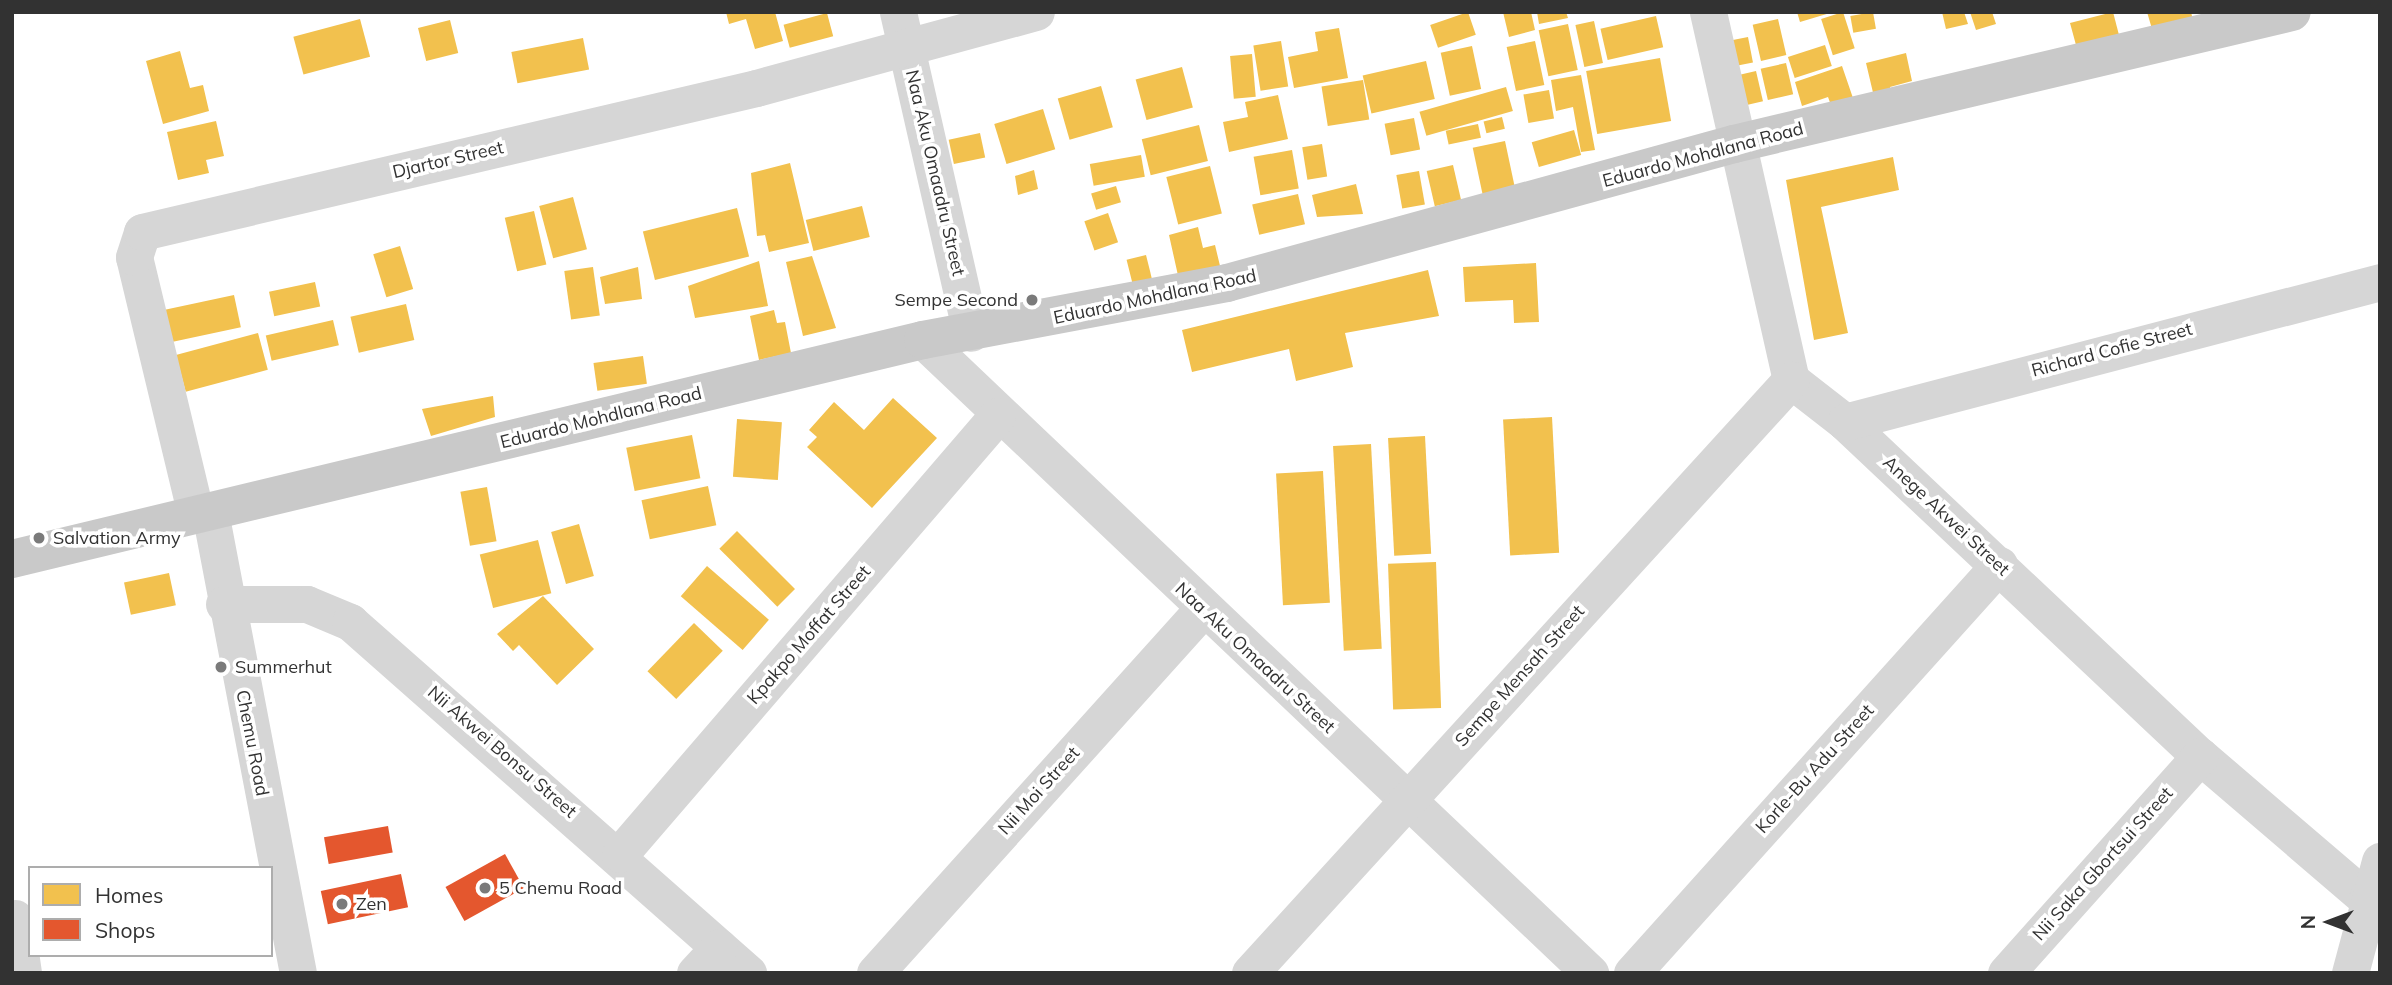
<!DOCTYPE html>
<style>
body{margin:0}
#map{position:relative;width:2392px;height:985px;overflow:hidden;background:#fff;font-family:Mulish,sans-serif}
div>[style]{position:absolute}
.homes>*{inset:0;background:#f2c14e;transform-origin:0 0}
.shops>*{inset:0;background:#e4572e;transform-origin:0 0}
.minor>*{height:37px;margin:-18.5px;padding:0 18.5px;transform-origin:18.5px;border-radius:18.5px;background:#d6d6d6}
.major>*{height:38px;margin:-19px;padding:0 19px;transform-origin:19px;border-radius:19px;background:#c9c9c9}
.dots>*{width:19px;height:19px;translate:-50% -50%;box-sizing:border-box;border:4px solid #fff;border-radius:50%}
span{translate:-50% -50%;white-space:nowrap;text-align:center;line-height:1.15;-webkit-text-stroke:7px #fff;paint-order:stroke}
.street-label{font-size:18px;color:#323232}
.poi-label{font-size:18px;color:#323232}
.right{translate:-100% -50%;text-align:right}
.left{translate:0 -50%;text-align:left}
.frame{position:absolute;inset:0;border:14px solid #323232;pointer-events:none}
.legend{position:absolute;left:28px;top:866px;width:245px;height:91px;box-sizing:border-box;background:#fff;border:2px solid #adadad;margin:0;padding:9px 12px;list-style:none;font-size:21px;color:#323232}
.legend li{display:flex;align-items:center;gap:14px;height:35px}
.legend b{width:35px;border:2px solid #adadad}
.north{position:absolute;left:2294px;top:887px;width:70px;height:70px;-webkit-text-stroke:5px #fff;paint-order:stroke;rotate:270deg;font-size:19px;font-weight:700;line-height:28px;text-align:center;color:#323232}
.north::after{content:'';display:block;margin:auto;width:24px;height:32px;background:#323232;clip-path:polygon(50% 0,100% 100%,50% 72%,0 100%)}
</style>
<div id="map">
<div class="homes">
<div style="clip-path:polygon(726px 12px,775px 12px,783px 41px,755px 49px,746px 19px,729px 24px)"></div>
<div style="left:1468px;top:12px;width:24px;height:40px;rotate:71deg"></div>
<div style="clip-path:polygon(1503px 12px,1531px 12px,1535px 30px,1509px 37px)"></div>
<div style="clip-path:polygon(1537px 12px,1566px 12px,1568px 18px,1539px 24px)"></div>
<div style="clip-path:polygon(1797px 12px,1830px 12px,1830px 13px,1800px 22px)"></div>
<div style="left:1843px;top:12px;width:38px;height:23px;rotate:72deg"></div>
<div style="left:1873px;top:12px;width:17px;height:23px;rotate:80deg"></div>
<div style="clip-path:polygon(1942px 12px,1964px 12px,1968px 24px,1946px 29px)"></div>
<div style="clip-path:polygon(1970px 12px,1992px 12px,1996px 24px,1976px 30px)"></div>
<div style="clip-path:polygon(2113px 12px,2119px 35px,2079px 56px,2070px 23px)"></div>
<div style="clip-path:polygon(2147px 12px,2191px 12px,2195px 28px,2155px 39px)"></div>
<div style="left:827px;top:13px;width:24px;height:45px;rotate:75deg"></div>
<div style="left:1656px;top:16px;width:32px;height:57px;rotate:77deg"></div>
<div style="left:360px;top:19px;width:39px;height:69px;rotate:75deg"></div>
<div style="left:1778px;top:19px;width:37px;height:26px;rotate:77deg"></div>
<div style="left:450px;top:20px;width:34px;height:33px;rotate:76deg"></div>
<div style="left:1594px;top:21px;width:43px;height:19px;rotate:78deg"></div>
<div style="left:1568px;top:24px;width:47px;height:30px;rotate:78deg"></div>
<div style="clip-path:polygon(1339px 28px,1348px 78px,1294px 88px,1288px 57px,1318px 51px,1315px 32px)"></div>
<div style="left:1748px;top:37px;width:26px;height:27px;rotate:79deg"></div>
<div style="left:583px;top:38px;width:32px;height:73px;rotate:79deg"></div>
<div style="left:1281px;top:41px;width:46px;height:28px;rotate:81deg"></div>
<div style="left:1535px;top:41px;width:45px;height:29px;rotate:78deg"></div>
<div style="left:1825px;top:45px;width:22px;height:39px;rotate:72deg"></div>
<div style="left:1472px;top:46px;width:44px;height:32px;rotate:78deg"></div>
<div style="clip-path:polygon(180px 51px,190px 88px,203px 85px,209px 111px,163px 124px,146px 61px)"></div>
<div style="clip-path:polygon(1906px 53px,1912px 81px,1890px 87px,1892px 97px,1875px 101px,1866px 63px)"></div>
<div style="left:1252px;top:54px;width:43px;height:22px;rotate:85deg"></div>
<div style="left:1660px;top:58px;width:64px;height:75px;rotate:80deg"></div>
<div style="left:1426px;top:61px;width:39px;height:65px;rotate:77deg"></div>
<div style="left:1786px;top:63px;width:32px;height:26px;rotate:77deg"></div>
<div style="clip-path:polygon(1842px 66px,1854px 101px,1832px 108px,1828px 97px,1802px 106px,1795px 82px)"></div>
<div style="left:1182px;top:67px;width:42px;height:48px;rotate:75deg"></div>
<div style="left:1756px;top:71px;width:31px;height:20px;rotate:77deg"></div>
<div style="clip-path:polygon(1581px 75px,1595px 150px,1581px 152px,1573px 107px,1556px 111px,1551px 80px)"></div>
<div style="left:1363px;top:80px;width:40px;height:42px;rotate:81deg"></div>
<div style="left:1101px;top:86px;width:43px;height:45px;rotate:74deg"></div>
<div style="left:1506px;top:87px;width:25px;height:90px;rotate:74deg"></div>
<div style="left:1549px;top:90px;width:29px;height:26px;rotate:80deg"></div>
<div style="clip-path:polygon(1278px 95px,1288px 139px,1229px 152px,1223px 122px,1248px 117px,1245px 102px)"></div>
<div style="left:1043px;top:109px;width:42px;height:51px;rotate:73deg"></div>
<div style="left:1502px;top:117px;width:12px;height:19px;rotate:76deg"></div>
<div style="left:1414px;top:118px;width:32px;height:30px;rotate:79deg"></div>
<div style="clip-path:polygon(216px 121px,224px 156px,206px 160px,209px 173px,178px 180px,167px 132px)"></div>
<div style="left:1478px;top:124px;width:14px;height:33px;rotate:78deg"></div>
<div style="left:1199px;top:125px;width:37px;height:59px;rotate:76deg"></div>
<div style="left:1574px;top:130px;width:26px;height:44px;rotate:74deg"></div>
<div style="left:980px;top:133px;width:25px;height:32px;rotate:78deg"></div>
<div style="left:1505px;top:141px;width:51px;height:33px;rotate:78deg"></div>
<div style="left:1322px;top:144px;width:33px;height:20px;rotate:81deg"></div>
<div style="left:1292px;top:150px;width:39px;height:39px;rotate:80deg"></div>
<div style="left:1141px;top:155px;width:22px;height:52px;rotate:80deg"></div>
<div style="clip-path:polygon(1893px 157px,1899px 190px,1821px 207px,1848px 333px,1814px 340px,1786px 180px)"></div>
<div style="clip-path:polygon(790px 163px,809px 243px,769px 252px,765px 235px,757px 236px,751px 173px)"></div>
<div style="left:1453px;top:165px;width:36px;height:27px;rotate:77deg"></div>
<div style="left:1210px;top:166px;width:49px;height:45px;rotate:76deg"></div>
<div style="clip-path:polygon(1034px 170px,1038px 189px,1018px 195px,1015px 176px)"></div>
<div style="left:1419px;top:171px;width:34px;height:23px;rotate:80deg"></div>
<div style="clip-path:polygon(1356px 184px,1363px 214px,1317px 217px,1312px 195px)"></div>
<div style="left:1116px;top:186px;width:17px;height:26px;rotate:73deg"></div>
<div style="left:1298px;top:194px;width:31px;height:47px;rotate:77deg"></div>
<div style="left:573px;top:197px;width:54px;height:35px;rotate:75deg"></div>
<div style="left:862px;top:206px;width:32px;height:58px;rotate:76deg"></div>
<div style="left:737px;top:208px;width:50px;height:97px;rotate:76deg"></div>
<div style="left:534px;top:211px;width:55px;height:30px;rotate:77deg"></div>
<div style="left:1108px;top:213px;width:31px;height:25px;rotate:71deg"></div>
<div style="clip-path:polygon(1198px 227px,1203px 248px,1215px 245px,1221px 270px,1179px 280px,1169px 235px)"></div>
<div style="left:400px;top:246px;width:45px;height:28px;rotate:73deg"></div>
<div style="left:1146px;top:255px;width:29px;height:20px;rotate:76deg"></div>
<div style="clip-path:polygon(812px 256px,836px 328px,803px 336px,786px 262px)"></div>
<div style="clip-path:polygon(759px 261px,768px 306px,695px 318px,688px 286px)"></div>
<div style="clip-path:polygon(1536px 263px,1539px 322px,1514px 323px,1513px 300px,1465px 302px,1463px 267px)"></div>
<div style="left:593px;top:267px;width:49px;height:29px;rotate:82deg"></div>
<div style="clip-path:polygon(638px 267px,642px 299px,605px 304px,600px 277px)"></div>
<div style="clip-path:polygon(1428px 270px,1439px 316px,1345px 333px,1353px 367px,1296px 381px,1289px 349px,1192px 372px,1182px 330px)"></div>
<div style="left:315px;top:282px;width:25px;height:47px;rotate:78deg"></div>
<div style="left:234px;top:295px;width:33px;height:73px;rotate:78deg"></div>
<div style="left:406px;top:304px;width:37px;height:57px;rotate:77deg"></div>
<div style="clip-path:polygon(774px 310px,777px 323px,785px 322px,791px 353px,759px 360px,750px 316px)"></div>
<div style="left:333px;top:320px;width:26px;height:69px;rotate:77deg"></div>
<div style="left:258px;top:333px;width:38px;height:85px;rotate:75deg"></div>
<div style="left:643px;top:356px;width:28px;height:50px;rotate:82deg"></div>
<div style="clip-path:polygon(493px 396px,495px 417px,431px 436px,422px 409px)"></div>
<div style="clip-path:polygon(893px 398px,937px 438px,872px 508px,807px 447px,817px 437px,809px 430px,834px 402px,864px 430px)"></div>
<div style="left:1552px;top:417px;width:136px;height:49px;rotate:87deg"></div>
<div style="left:737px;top:419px;width:45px;height:58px;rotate:4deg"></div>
<div style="left:692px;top:435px;width:44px;height:67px;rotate:79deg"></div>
<div style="left:1425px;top:436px;width:118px;height:37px;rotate:87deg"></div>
<div style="left:1371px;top:444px;width:205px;height:38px;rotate:87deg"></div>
<div style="left:1323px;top:471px;width:132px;height:47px;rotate:87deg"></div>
<div style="left:708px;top:486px;width:40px;height:68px;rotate:78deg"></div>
<div style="left:487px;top:487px;width:55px;height:27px;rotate:80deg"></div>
<div style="left:579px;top:524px;width:54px;height:29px;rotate:74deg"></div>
<div style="left:737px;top:531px;width:82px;height:25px;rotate:45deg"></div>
<div style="left:538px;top:540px;width:55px;height:60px;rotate:76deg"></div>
<div style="left:1436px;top:562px;width:146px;height:48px;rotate:88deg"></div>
<div style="left:707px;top:566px;width:82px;height:40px;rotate:41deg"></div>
<div style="left:169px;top:573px;width:33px;height:46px;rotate:78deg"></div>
<div style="clip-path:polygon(543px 596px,594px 649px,557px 685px,519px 645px,513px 651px,497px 634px)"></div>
<div style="left:694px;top:623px;width:40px;height:67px;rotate:44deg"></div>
</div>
<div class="shops">
<div style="left:388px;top:826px;width:27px;height:65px;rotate:80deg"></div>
<div style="left:505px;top:854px;width:39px;height:68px;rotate:61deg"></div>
<div style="left:401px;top:874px;width:34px;height:82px;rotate:78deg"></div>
</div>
<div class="minor">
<div style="left:898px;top:12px;width:329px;rotate:77.2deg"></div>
<div style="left:1708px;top:12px;width:377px;rotate:77.3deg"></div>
<div style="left:1791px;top:380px;width:68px;rotate:37.9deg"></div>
<div style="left:1845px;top:422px;width:487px;rotate:43.3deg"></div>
<div style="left:2200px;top:756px;width:220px;rotate:40.6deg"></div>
<div style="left:2367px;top:899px;width:14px;rotate:21deg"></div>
<div style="left:923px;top:340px;width:920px;rotate:43.5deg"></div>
<div style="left:1845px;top:422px;width:553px;rotate:-14.66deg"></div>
<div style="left:210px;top:512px;width:469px;rotate:79.2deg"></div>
<div style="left:196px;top:515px;width:265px;rotate:-103.5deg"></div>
<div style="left:134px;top:257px;width:26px;rotate:-72deg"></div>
<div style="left:142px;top:232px;width:631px;rotate:-13.2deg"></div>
<div style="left:756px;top:88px;width:290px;rotate:-15.2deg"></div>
<div style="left:224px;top:604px;width:83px"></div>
<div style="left:307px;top:604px;width:47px;rotate:22.7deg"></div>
<div style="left:350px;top:622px;width:531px;rotate:41.41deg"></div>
<div style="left:620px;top:854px;width:578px;rotate:-49.28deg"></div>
<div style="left:15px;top:918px;width:56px;rotate:81.7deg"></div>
<div style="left:695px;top:973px;width:35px;rotate:-47deg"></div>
<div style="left:875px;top:973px;width:490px;rotate:-48deg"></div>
<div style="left:1250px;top:973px;width:803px;rotate:-47.63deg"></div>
<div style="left:1632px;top:973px;width:549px;rotate:-48.03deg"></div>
<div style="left:2006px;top:973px;width:291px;rotate:-48.2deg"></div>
<div style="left:2350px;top:973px;width:116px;rotate:-75deg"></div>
</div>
<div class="major">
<div style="left:12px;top:559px;width:937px;rotate:-13.52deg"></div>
<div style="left:923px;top:340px;width:309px;rotate:-10.6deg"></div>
<div style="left:1227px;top:283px;width:526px;rotate:-15.33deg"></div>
<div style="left:1734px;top:144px;width:573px;rotate:-13.31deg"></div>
</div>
<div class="dots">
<div style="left:1032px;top:300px;background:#7a7a7a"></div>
<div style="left:39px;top:538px;background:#7a7a7a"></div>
<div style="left:221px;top:667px;background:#7a7a7a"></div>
<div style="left:485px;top:888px;background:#7a7a7a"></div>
<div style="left:342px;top:904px;background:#7a7a7a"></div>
</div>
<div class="street-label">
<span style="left:1703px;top:155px;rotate:-15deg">Eduardo Mohdlana Road</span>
<span style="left:448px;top:160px;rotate:-13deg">Djartor Street</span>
<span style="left:935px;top:173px;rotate:77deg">Naa Aku Omaadru Street</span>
<span style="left:1155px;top:297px;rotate:-12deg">Eduardo Mohdlana Road</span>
<span style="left:2112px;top:350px;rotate:-15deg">Richard Cofie Street</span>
<span style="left:601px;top:418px;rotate:-14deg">Eduardo Mohdlana Road</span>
<span style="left:1946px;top:516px;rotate:43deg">Anege Akwei Street</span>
<span style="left:809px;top:635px;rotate:-49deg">Kpakpo Moffat Street</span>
<span style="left:1255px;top:658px;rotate:43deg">Naa Aku Omaadru Street</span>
<span style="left:1520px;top:676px;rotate:-48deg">Sempe Mensah Street</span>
<span style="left:252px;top:743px;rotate:79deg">Chemu Road</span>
<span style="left:502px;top:752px;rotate:41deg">Nii Akwei Bonsu Street</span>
<span style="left:1815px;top:769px;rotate:-48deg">Korle-Bu Adu Street</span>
<span style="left:1039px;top:791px;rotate:-48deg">Nii Moi Street</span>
<span style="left:2103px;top:864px;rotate:-48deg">Nii Saka Gbortsui Street</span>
</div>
<div class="poi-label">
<span class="right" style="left:1018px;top:300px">Sempe Second</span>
<span class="left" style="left:53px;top:538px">Salvation Army</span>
<span class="left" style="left:235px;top:667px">Summerhut</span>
<span class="left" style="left:499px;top:888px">5 Chemu Road</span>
<span class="left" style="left:356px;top:904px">Zen</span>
</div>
<div class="frame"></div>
<ul class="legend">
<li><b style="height:19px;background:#f2c14e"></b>Homes</li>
<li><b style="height:19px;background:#e4572e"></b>Shops</li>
</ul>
<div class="north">N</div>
</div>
